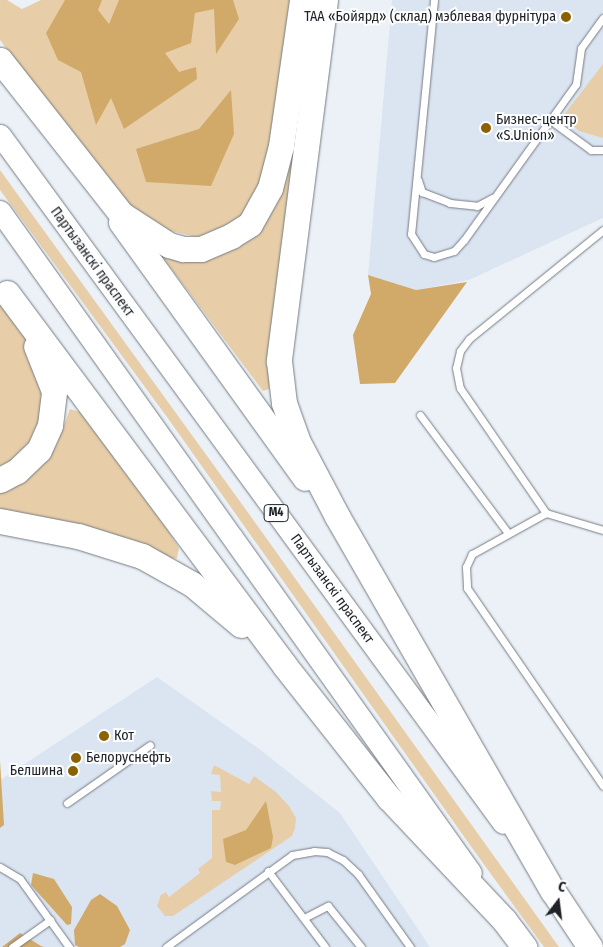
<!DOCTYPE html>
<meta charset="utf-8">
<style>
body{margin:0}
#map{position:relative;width:603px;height:947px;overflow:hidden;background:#ebf1f7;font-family:"Fira Sans Condensed",sans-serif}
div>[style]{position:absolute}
.built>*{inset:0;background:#dbe5f2}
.green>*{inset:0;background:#e7cea8}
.forest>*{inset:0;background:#d1a969}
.roads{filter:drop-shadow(0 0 1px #767b80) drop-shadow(0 0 1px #767b80)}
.lane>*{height:7px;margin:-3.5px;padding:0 3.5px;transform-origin:3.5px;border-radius:3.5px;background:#fff}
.primary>*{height:21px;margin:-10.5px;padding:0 10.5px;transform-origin:10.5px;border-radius:10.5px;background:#fff}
.highway>*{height:25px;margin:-12.5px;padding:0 12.5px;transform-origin:12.5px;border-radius:12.5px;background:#fff}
.dots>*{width:14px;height:14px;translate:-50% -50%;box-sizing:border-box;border:2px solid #fcfdff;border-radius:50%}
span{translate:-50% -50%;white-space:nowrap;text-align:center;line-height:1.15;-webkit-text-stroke:4px #fcfdff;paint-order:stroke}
.shield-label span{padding:1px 4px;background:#fcfdff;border:1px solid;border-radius:4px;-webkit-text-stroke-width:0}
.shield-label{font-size:12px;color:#212225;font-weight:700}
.poi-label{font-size:14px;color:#212225}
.right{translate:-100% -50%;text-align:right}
.left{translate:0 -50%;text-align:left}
.street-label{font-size:14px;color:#212225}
.north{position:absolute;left:533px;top:877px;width:50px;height:50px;-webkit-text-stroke:4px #fcfdff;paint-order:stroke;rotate:15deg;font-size:14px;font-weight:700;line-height:20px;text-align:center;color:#212225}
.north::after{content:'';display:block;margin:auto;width:18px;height:22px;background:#212225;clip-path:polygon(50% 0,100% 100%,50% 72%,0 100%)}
</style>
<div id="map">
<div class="built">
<div style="clip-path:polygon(392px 0,603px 0,603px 218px,469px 280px,416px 290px,368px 275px)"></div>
<div style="clip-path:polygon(157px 677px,262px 751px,340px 813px,430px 947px,0 947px,0 780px)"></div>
</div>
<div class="green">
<div style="clip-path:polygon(0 0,7px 0,22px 9px,41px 0,294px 0,271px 161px,248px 214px,212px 233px,196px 237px,163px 229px,136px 213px,104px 179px,0 40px)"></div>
<div style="clip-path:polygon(310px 0,269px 389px,263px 391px,158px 251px,264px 224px,279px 195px)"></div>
<div style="clip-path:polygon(603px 64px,603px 138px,579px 131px,563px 116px)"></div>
<div style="clip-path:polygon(0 170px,244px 507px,559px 947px,544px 947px,475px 852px,167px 417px,0 190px)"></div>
<div style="clip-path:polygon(0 298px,28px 338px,47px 384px,41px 433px,0 471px)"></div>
<div style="clip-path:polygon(70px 409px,80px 412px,167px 529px,179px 548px,177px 558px,171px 559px,74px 524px,0 510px,0 492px,49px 456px,56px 446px)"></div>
<div style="clip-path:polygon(214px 765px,249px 784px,254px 776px,276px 792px,289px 806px,296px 818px,295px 828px,292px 836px,173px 916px,165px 916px,157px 906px,161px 895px,166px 892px,169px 897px,200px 873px,198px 869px,212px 858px,212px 810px,220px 810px,221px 801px,212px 801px,211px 791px,221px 792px,220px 775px,211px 774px)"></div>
</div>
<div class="forest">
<div style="clip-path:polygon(65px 0,102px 0,98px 10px,109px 24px,119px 0,233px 0,239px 19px,216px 54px,214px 9px,195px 13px,191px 43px,165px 53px,179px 72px,196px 67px,197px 79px,124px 129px,111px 98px,96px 125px,81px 72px,58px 60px,46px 33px)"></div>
<div style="clip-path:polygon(231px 90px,234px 134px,211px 186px,146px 182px,136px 149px,199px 129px)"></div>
<div style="clip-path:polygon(368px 275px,416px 290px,467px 282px,395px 383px,360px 384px,353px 335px,371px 294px)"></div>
<div style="clip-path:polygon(0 761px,4px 825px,0 828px)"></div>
<div style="clip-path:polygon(266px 801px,273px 837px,271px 848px,235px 865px,226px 862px,223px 839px,246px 830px)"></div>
<div style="clip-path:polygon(33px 873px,54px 879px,72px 907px,71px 924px,67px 925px,31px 885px)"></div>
<div style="clip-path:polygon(100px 894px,117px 906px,130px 930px,125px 944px,120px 947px,79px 947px,75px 945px,74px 930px,91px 900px)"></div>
<div style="clip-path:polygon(20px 933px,41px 946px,44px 947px,2px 947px)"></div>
</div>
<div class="roads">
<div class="lane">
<div style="left:434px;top:0;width:235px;rotate:95.6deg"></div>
<div style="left:411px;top:234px;width:24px;rotate:57deg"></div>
<div style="left:424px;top:254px;width:10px;rotate:17deg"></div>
<div style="left:434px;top:257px;width:21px;rotate:-17deg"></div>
<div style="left:454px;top:251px;width:15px;rotate:-48deg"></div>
<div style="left:464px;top:240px;width:192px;rotate:-54.3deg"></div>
<div style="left:576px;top:84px;width:36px;rotate:-82deg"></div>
<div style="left:581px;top:48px;width:37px;rotate:-54deg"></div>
<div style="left:550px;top:120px;width:51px;rotate:36.2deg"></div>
<div style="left:591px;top:150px;width:12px"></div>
<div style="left:418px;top:180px;width:13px;rotate:72deg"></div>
<div style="left:422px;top:192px;width:30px;rotate:21deg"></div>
<div style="left:450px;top:203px;width:27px;rotate:6deg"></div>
<div style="left:477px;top:206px;width:17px;rotate:-28deg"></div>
<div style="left:603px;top:230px;width:173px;rotate:140.9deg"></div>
<div style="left:469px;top:339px;width:15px;rotate:127deg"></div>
<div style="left:460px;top:351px;width:17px;rotate:103deg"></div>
<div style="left:456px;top:368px;width:20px;rotate:79deg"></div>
<div style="left:460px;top:388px;width:152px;rotate:55.5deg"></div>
<div style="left:546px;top:513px;width:59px;rotate:16.6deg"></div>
<div style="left:420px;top:415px;width:147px;rotate:53.3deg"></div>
<div style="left:546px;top:513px;width:85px;rotate:151deg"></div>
<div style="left:472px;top:554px;width:14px;rotate:115deg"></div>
<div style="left:466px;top:567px;width:21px;rotate:87deg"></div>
<div style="left:467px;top:588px;width:240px;rotate:55.5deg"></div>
<div style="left:67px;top:803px;width:101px;rotate:-34.9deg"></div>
<div style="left:0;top:867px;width:23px;rotate:31deg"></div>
<div style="left:20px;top:879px;width:84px;rotate:54.2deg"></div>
<div style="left:268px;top:871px;width:95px;rotate:53.1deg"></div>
<div style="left:304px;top:918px;width:27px;rotate:-27deg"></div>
<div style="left:328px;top:906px;width:53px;rotate:51.2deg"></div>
<div style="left:12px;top:947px;width:47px;rotate:-35.4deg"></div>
<div style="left:166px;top:947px;width:156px;rotate:-36.1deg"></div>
<div style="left:292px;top:855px;width:22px;rotate:-10deg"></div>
<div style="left:314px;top:851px;width:13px;rotate:4deg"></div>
<div style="left:327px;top:852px;width:18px;rotate:27deg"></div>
<div style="left:343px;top:860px;width:21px;rotate:43deg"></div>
<div style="left:358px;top:874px;width:90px;rotate:54.5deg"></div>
</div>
<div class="primary">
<div style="left:0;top:135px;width:852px;rotate:53.83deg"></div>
<div style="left:0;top:211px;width:812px;rotate:54.57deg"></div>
</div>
<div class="highway">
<div style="left:325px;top:0;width:364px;rotate:97.3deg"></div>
<div style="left:279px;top:361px;width:42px;rotate:83.2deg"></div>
<div style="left:284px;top:403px;width:41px;rotate:70.3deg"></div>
<div style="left:298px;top:442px;width:84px;rotate:62.2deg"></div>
<div style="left:337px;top:516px;width:433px;rotate:60.1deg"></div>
<div style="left:553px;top:891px;width:67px;rotate:56.5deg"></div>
<div style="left:0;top:60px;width:196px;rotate:51.8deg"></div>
<div style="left:121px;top:214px;width:57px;rotate:32.9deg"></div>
<div style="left:169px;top:245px;width:15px;rotate:16deg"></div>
<div style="left:183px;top:249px;width:18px"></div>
<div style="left:201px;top:249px;width:33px;rotate:-23deg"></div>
<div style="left:231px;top:236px;width:22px;rotate:-32deg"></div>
<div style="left:250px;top:224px;width:41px;rotate:-60.9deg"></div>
<div style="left:270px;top:188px;width:43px;rotate:-75.3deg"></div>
<div style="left:281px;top:146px;width:148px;rotate:-81.8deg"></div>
<div style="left:121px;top:222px;width:315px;rotate:54.3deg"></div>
<div style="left:7px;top:293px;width:465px;rotate:53.3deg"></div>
<div style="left:285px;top:666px;width:168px;rotate:51.8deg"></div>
<div style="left:389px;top:798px;width:168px;rotate:46.7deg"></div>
<div style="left:504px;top:920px;width:34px;rotate:53deg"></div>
<div style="left:0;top:480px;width:19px;rotate:-28deg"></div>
<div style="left:17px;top:471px;width:30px;rotate:-44deg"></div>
<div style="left:39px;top:450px;width:27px;rotate:-66deg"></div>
<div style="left:50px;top:425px;width:34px;rotate:-83deg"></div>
<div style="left:54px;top:391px;width:48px;rotate:-111.8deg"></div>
<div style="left:0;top:521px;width:79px;rotate:10.9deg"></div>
<div style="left:78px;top:536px;width:67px;rotate:17.4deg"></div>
<div style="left:142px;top:556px;width:57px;rotate:29.2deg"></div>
<div style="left:192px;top:584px;width:64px;rotate:39.9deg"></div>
</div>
</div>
<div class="dots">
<div style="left:566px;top:17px;background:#8b6102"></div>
<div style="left:486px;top:128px;background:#8b6102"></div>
<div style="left:104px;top:736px;background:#8b6102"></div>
<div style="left:76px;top:758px;background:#8b6102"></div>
<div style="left:73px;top:771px;background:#8b6102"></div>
</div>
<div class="shield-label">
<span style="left:276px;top:513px">М4</span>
</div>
<div class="poi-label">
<span class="right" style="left:556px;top:17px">ТАА «Бойярд» (склад) мэблевая фурнітура</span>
<span class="left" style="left:496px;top:128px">Бизнес-центр<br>«S.Union»</span>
<span class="left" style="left:114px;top:736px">Кот</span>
<span class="left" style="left:86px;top:758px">Белоруснефть</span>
<span class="right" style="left:63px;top:771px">Белшина</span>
</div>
<div class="street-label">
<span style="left:92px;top:262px;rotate:54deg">Партызанскі праспект</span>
<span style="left:332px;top:589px;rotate:54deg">Партызанскі праспект</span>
</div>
<div class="north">С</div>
</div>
